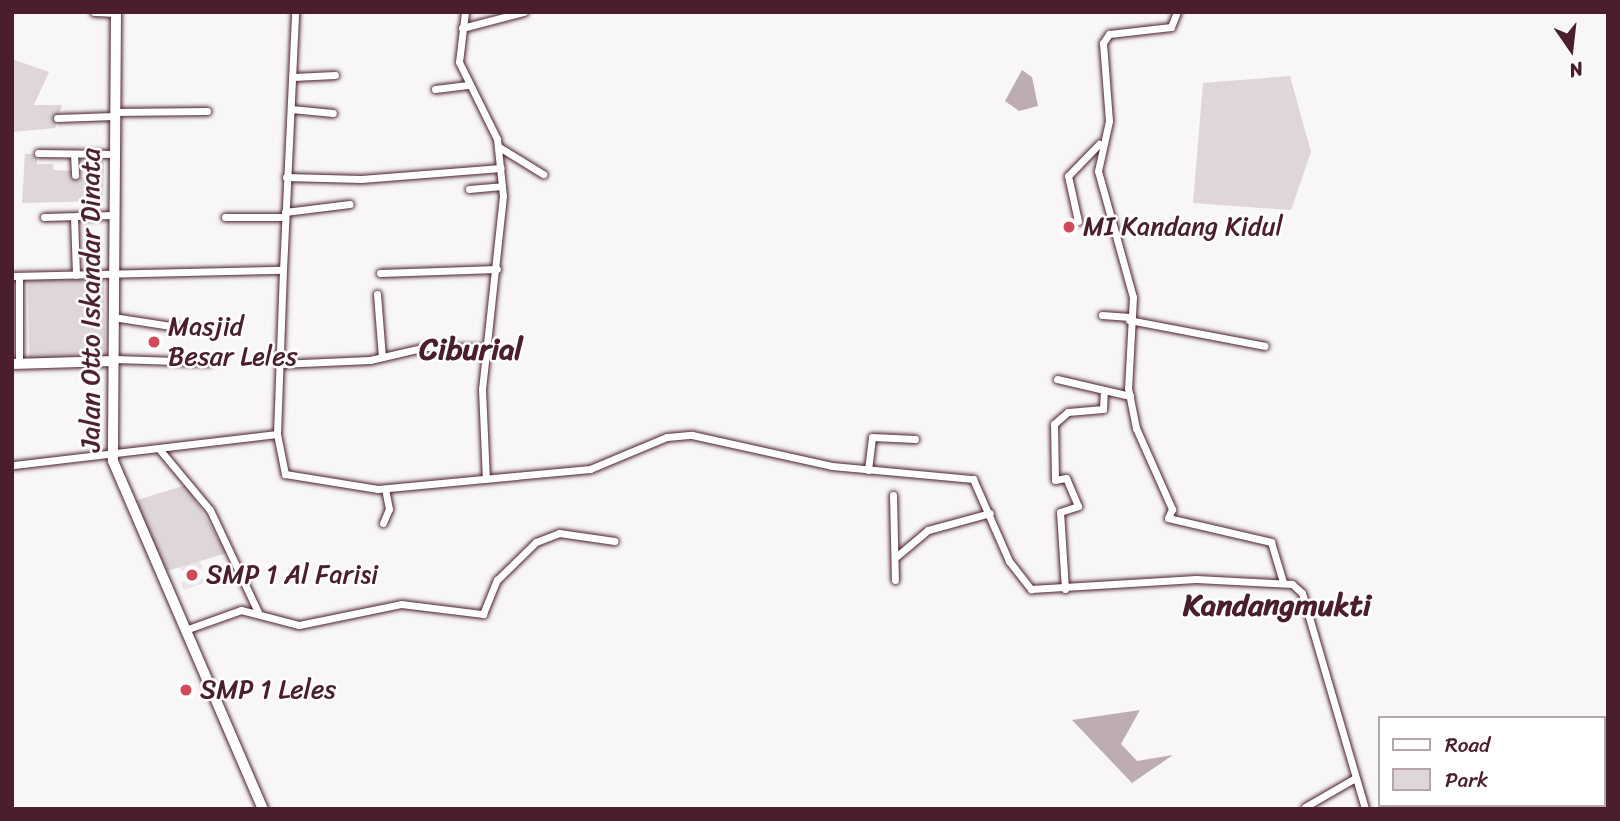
<!DOCTYPE html>
<style>
body{margin:0}
#map{position:relative;width:1620px;height:821px;overflow:hidden;background:#f8f6f7;font-family:Sriracha,sans-serif}
div>[style]{position:absolute}
.built>*{inset:0;background:#ebe6e8}
.green>*{inset:0;background:#ded6d9;transform-origin:0 0}
.water>*{inset:0;background:#bdadb0}
.roads{filter:drop-shadow(0 0 2px #4a1f2b) drop-shadow(0 0 2px #4a1f2b)}
.street>*{height:7px;margin:-3.5px;padding:0 3.5px;transform-origin:3.5px;border-radius:3.5px;background:#fff}
.secondary>*{height:10px;margin:-5px;padding:0 5px;transform-origin:5px;border-radius:5px;background:#fff}
.primary>*{height:10px;margin:-5px;padding:0 5px;transform-origin:5px;border-radius:5px;background:#fff}
.dots>*{width:19px;height:19px;translate:-50% -50%;box-sizing:border-box;border:4px solid #fff;border-radius:50%}
span{translate:-50% -50%;white-space:nowrap;text-align:center;line-height:1.15;-webkit-text-stroke:5px #fff;paint-order:stroke}
.poi-label{font-size:26px;color:#4a1f2b}
.left{translate:0 -50%;text-align:left}
.street-label{font-size:26px;color:#4a1f2b}
.quarter-label{font-size:30px;color:#4a1f2b;font-weight:700}
.frame{position:absolute;inset:0;border:14px solid #4a1f2b;pointer-events:none}
.legend{position:absolute;left:1378px;top:716px;width:228px;height:91px;box-sizing:border-box;background:#fff;border:2px solid #b7a5aa;margin:0;padding:9px 12px;list-style:none;font-size:21px;color:#4a1f2b}
.legend li{display:flex;align-items:center;gap:14px;height:35px}
.legend b{width:35px;border:2px solid #b7a5aa}
.north{position:absolute;left:1536px;top:14px;width:70px;height:70px;-webkit-text-stroke:5px #fff;paint-order:stroke;rotate:166deg;font-size:19px;font-weight:700;line-height:28px;text-align:center;color:#4a1f2b}
.north::after{content:'';display:block;margin:auto;width:24px;height:32px;background:#4a1f2b;clip-path:polygon(50% 0,100% 100%,50% 72%,0 100%)}
</style>
<div id="map">
<div class="built">
<div style="clip-path:polygon(199px 560px,203px 568px,196px 572px,206px 582px,184px 590px,181px 583px,188px 580px,180px 567px)"></div>
</div>
<div class="green">
<div style="clip-path:polygon(12px 59px,49px 72px,34px 105px,62px 105px,55px 128px,12px 132px)"></div>
<div style="clip-path:polygon(1290px 76px,1311px 152px,1291px 210px,1193px 203px,1203px 83px)"></div>
<div style="clip-path:polygon(25px 154px,37px 154px,37px 164px,53px 164px,54px 170px,73px 171px,73px 177px,96px 177px,96px 160px,104px 161px,103px 201px,22px 203px)"></div>
<div style="left:104px;top:279px;width:79px;height:76px;rotate:89deg"></div>
<div style="clip-path:polygon(186px 485px,227px 553px,167px 571px,134px 501px)"></div>
</div>
<div class="water">
<div style="clip-path:polygon(1022px 70px,1032px 77px,1038px 106px,1019px 111px,1005px 101px)"></div>
<div style="clip-path:polygon(1140px 710px,1121px 744px,1137px 761px,1173px 755px,1132px 783px,1072px 720px)"></div>
</div>
<div class="roads">
<div class="street">
<div style="left:94px;top:12px;width:22px;rotate:3deg"></div>
<div style="left:465px;top:12px;width:50px;rotate:96.8deg"></div>
<div style="left:459px;top:62px;width:86px;rotate:63.7deg"></div>
<div style="left:497px;top:139px;width:57px;rotate:84deg"></div>
<div style="left:503px;top:196px;width:194px;rotate:96.2deg"></div>
<div style="left:482px;top:389px;width:90px;rotate:87.5deg"></div>
<div style="left:1177px;top:12px;width:16px;rotate:112deg"></div>
<div style="left:1171px;top:27px;width:62px;rotate:173.6deg"></div>
<div style="left:1109px;top:34px;width:11px;rotate:124deg"></div>
<div style="left:1103px;top:43px;width:78px;rotate:85.6deg"></div>
<div style="left:1109px;top:121px;width:51px;rotate:102.4deg"></div>
<div style="left:1098px;top:171px;width:131px;rotate:74.5deg"></div>
<div style="left:1133px;top:297px;width:91px;rotate:93.1deg"></div>
<div style="left:1128px;top:388px;width:41px;rotate:78.7deg"></div>
<div style="left:1136px;top:428px;width:89px;rotate:66deg"></div>
<div style="left:1172px;top:509px;width:10px;rotate:114deg"></div>
<div style="left:1168px;top:518px;width:106px;rotate:13.1deg"></div>
<div style="left:1271px;top:542px;width:42px;rotate:73.3deg"></div>
<div style="left:462px;top:28px;width:64px;rotate:-14.5deg"></div>
<div style="left:293px;top:77px;width:42px;rotate:-2.7deg"></div>
<div style="left:435px;top:89px;width:33px;rotate:-7deg"></div>
<div style="left:291px;top:109px;width:42px;rotate:5.4deg"></div>
<div style="left:115px;top:112px;width:92px;rotate:-0.6deg"></div>
<div style="left:57px;top:118px;width:57px;rotate:-2deg"></div>
<div style="left:499px;top:147px;width:52px;rotate:31.5deg"></div>
<div style="left:38px;top:153px;width:75px;rotate:0.8deg"></div>
<div style="left:74px;top:154px;width:21px;rotate:87deg"></div>
<div style="left:286px;top:177px;width:75px;rotate:1.5deg"></div>
<div style="left:361px;top:179px;width:140px;rotate:-4.5deg"></div>
<div style="left:469px;top:189px;width:33px;rotate:-5deg"></div>
<div style="left:285px;top:212px;width:65px;rotate:-7deg"></div>
<div style="left:44px;top:217px;width:69px;rotate:-1.7deg"></div>
<div style="left:74px;top:217px;width:58px;rotate:88deg"></div>
<div style="left:225px;top:217px;width:60px"></div>
<div style="left:1078px;top:221px;width:46px;rotate:-102.5deg"></div>
<div style="left:1068px;top:176px;width:45px;rotate:-45.9deg"></div>
<div style="left:283px;top:270px;width:258px;rotate:-87.3deg"></div>
<div style="left:380px;top:273px;width:117px;rotate:-2deg"></div>
<div style="left:12px;top:276px;width:271px;rotate:-1.3deg"></div>
<div style="left:283px;top:270px;width:164px;rotate:92.1deg"></div>
<div style="left:277px;top:434px;width:267px;rotate:173.3deg"></div>
<div style="left:377px;top:294px;width:63px;rotate:85.5deg"></div>
<div style="left:1102px;top:315px;width:28px;rotate:4deg"></div>
<div style="left:113px;top:317px;width:65px;rotate:8.9deg"></div>
<div style="left:1129px;top:320px;width:138px;rotate:10.8deg"></div>
<div style="left:114px;top:359px;width:95px;rotate:1.8deg"></div>
<div style="left:19px;top:363px;width:87px;rotate:-90deg"></div>
<div style="left:279px;top:364px;width:91px;rotate:-2.5deg"></div>
<div style="left:370px;top:360px;width:57px;rotate:-13.1deg"></div>
<div style="left:426px;top:347px;width:61px;rotate:0.9deg"></div>
<div style="left:1057px;top:379px;width:75px;rotate:13.1deg"></div>
<div style="left:277px;top:434px;width:41px;rotate:78.7deg"></div>
<div style="left:285px;top:474px;width:94px;rotate:9.2deg"></div>
<div style="left:378px;top:489px;width:213px;rotate:-5.4deg"></div>
<div style="left:590px;top:469px;width:83px;rotate:-22.6deg"></div>
<div style="left:667px;top:437px;width:25px;rotate:-5deg"></div>
<div style="left:692px;top:435px;width:143px;rotate:12.5deg"></div>
<div style="left:832px;top:466px;width:142px;rotate:5.3deg"></div>
<div style="left:973px;top:479px;width:90px;rotate:66.3deg"></div>
<div style="left:1009px;top:561px;width:36px;rotate:52deg"></div>
<div style="left:1031px;top:589px;width:165px;rotate:-3.5deg"></div>
<div style="left:1196px;top:579px;width:96px;rotate:3deg"></div>
<div style="left:1292px;top:584px;width:13px;rotate:42deg"></div>
<div style="left:1302px;top:593px;width:225px;rotate:73.7deg"></div>
<div style="left:160px;top:450px;width:78px;rotate:50.2deg"></div>
<div style="left:210px;top:510px;width:113px;rotate:64.8deg"></div>
<div style="left:868px;top:470px;width:33px;rotate:-83deg"></div>
<div style="left:872px;top:437px;width:43px;rotate:2.7deg"></div>
<div style="left:893px;top:495px;width:85px;rotate:88.7deg"></div>
<div style="left:383px;top:523px;width:15px;rotate:-67deg"></div>
<div style="left:389px;top:509px;width:20px;rotate:-101deg"></div>
<div style="left:897px;top:556px;width:40px;rotate:-40deg"></div>
<div style="left:928px;top:530px;width:64px;rotate:-15.3deg"></div>
<div style="left:1065px;top:589px;width:77px;rotate:-93.7deg"></div>
<div style="left:1060px;top:512px;width:19px;rotate:-18deg"></div>
<div style="left:1078px;top:506px;width:30px;rotate:-113deg"></div>
<div style="left:1066px;top:478px;width:11px;rotate:170deg"></div>
<div style="left:1055px;top:480px;width:56px;rotate:-91deg"></div>
<div style="left:1054px;top:424px;width:18px;rotate:-41deg"></div>
<div style="left:1068px;top:412px;width:35px;rotate:-5deg"></div>
<div style="left:1103px;top:409px;width:17px;rotate:-87deg"></div>
<div style="left:188px;top:629px;width:56px;rotate:-19.7deg"></div>
<div style="left:241px;top:610px;width:60px;rotate:14.5deg"></div>
<div style="left:299px;top:625px;width:104px;rotate:-11.6deg"></div>
<div style="left:401px;top:604px;width:83px;rotate:7deg"></div>
<div style="left:483px;top:614px;width:37px;rotate:-68deg"></div>
<div style="left:497px;top:580px;width:54px;rotate:-44.3deg"></div>
<div style="left:536px;top:542px;width:25px;rotate:-21deg"></div>
<div style="left:559px;top:533px;width:56px;rotate:8.3deg"></div>
<div style="left:1305px;top:807px;width:58px;rotate:-30.1deg"></div>
</div>
<div class="secondary">
<div style="left:12px;top:364px;width:102px;rotate:-1.7deg"></div>
</div>
<div class="primary">
<div style="left:116px;top:12px;width:449px;rotate:90.4deg"></div>
<div style="left:113px;top:461px;width:379px;rotate:66.7deg"></div>
</div>
</div>
<div class="dots">
<div style="left:1069px;top:227px;background:#d1495b"></div>
<div style="left:154px;top:342px;background:#d1495b"></div>
<div style="left:192px;top:575px;background:#d1495b"></div>
<div style="left:186px;top:690px;background:#d1495b"></div>
</div>
<div class="poi-label">
<span class="left" style="left:1083px;top:227px">MI Kandang Kidul</span>
<span class="left" style="left:168px;top:342px">Masjid<br>Besar Leles</span>
<span class="left" style="left:206px;top:575px">SMP 1 Al Farisi</span>
<span class="left" style="left:200px;top:690px">SMP 1 Leles</span>
</div>
<div class="street-label">
<span style="left:91px;top:300px;rotate:-90deg">Jalan Otto Iskandar Dinata</span>
</div>
<div class="quarter-label">
<span style="left:471px;top:349px">Ciburial</span>
<span style="left:1277px;top:605px">Kandangmukti</span>
</div>
<div class="frame"></div>
<ul class="legend">
<li><b style="height:9px;background:#fff"></b>Road</li>
<li><b style="height:19px;background:#ded6d9"></b>Park</li>
</ul>
<div class="north">N</div>
</div>
